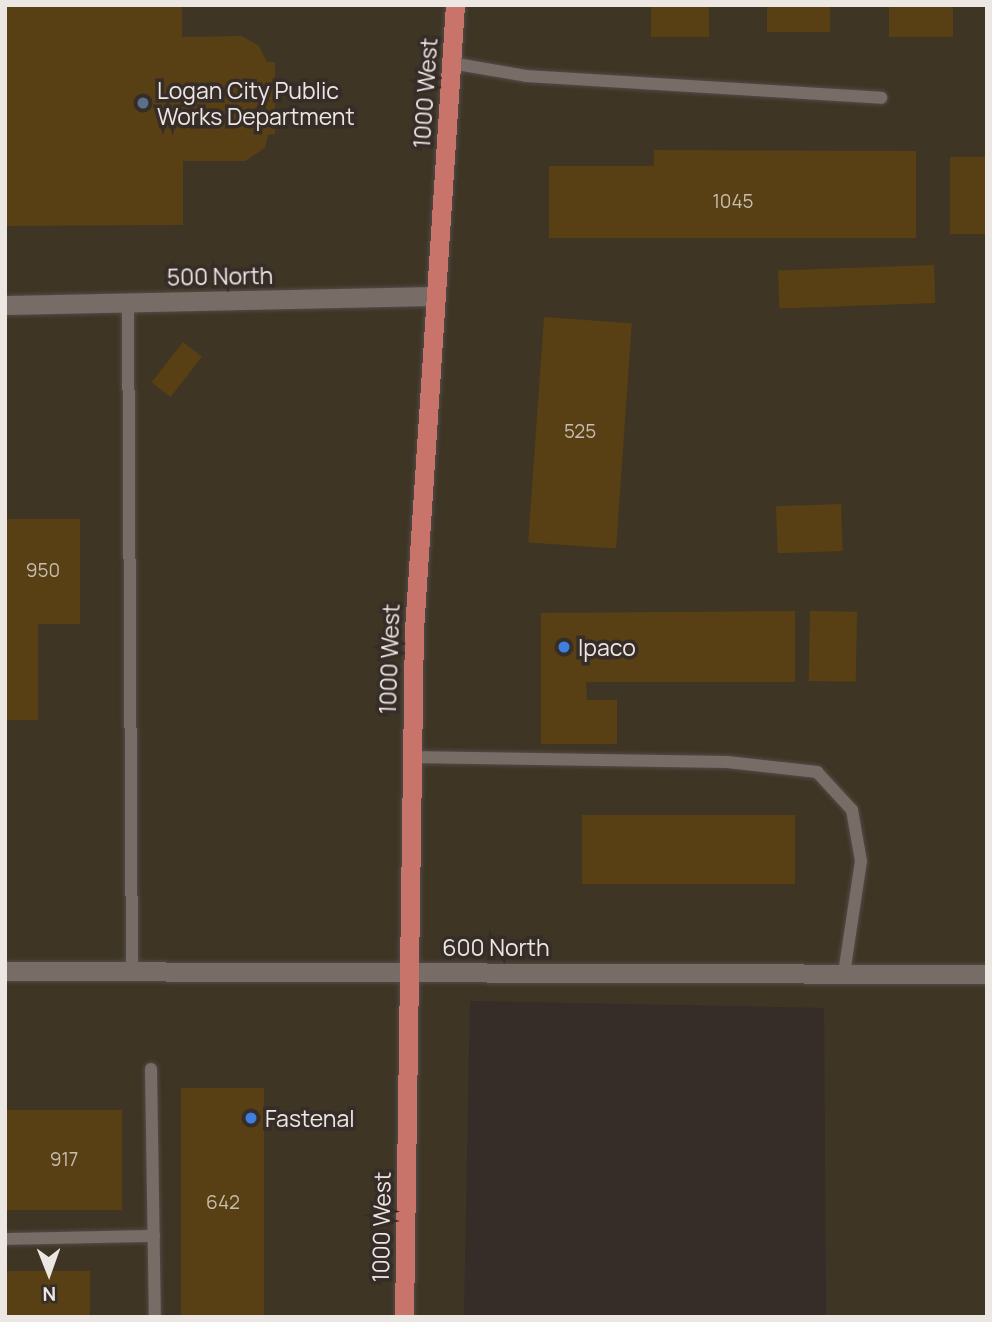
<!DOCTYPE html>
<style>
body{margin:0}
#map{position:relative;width:992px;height:1322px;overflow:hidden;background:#362c28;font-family:Manrope,sans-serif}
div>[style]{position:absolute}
.commercial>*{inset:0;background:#3e3524}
.building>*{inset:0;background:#584014;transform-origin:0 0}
.roads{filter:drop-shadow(0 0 2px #534b47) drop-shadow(0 0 2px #534b47)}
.service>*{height:12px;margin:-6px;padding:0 6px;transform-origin:6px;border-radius:6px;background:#776c66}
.minor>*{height:19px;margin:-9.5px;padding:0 9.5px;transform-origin:9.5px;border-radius:9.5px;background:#776c66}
.primary>*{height:19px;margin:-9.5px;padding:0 9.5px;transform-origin:9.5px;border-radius:9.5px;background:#c8746b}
.dots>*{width:19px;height:19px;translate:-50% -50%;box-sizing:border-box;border:4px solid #362c28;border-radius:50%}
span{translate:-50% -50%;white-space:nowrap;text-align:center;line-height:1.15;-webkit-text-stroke:7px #362c28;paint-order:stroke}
.number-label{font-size:19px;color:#c8bdb0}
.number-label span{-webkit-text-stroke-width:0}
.poi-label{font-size:23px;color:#ede7e4}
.left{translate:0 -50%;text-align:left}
.street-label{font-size:23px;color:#ede7e4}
.frame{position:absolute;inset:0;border:7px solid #ede7e4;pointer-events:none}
.north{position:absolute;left:14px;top:1238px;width:70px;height:70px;-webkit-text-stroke:5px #362c28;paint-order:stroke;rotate:179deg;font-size:19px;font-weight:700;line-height:28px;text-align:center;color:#ede7e4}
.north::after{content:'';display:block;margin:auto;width:24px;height:32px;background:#ede7e4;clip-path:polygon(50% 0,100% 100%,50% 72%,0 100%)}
</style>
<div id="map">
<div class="commercial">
<div style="clip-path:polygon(5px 5px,987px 5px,987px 1317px,826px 1317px,824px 1008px,470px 1001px,464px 1317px,5px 1317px)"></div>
</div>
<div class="building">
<div style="clip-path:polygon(5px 5px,182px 5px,182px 37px,242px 36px,259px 46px,267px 62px,275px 62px,275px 134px,268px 135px,265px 148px,245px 161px,183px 161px,183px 225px,5px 226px)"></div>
<div style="left:651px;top:5px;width:58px;height:32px"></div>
<div style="left:767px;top:5px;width:63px;height:27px"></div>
<div style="left:889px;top:5px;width:64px;height:32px"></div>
<div style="clip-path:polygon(654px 150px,916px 151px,916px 238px,549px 238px,549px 166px,654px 166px)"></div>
<div style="left:987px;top:157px;width:77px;height:37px;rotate:90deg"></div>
<div style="left:934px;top:265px;width:38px;height:156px;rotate:88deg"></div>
<div style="left:544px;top:317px;width:88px;height:226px;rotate:4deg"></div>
<div style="left:183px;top:342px;width:24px;height:51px;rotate:38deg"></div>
<div style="left:841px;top:504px;width:47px;height:65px;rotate:88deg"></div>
<div style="clip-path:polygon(5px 519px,80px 519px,80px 624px,38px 624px,38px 720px,5px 720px)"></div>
<div style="clip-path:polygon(795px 611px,795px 682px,586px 682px,587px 700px,617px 700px,617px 744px,541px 744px,541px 613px)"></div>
<div style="left:810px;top:611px;width:47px;height:70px;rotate:1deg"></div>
<div style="left:582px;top:815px;width:213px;height:69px"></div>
<div style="left:264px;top:1088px;width:229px;height:83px;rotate:90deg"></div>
<div style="left:5px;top:1110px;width:117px;height:100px"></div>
<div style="left:5px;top:1271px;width:85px;height:46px"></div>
</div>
<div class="roads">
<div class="service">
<div style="left:451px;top:63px;width:76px;rotate:9.8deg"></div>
<div style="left:526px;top:76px;width:356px;rotate:3.5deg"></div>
<div style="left:128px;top:303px;width:668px;rotate:89.66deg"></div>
<div style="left:410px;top:757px;width:317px;rotate:0.9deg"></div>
<div style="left:727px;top:762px;width:91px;rotate:6.3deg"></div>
<div style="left:817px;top:772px;width:52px;rotate:47.4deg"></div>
<div style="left:852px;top:810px;width:52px;rotate:80deg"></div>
<div style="left:861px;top:861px;width:113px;rotate:98.6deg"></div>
<div style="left:151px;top:1069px;width:248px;rotate:89.1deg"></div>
<div style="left:5px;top:1239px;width:149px;rotate:-1.2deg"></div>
</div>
<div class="minor">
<div style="left:5px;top:305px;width:431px;rotate:-1.2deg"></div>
<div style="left:5px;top:971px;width:982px;rotate:0.18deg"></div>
</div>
<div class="primary">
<div style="left:404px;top:1317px;width:687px;rotate:-89.17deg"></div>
<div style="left:414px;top:630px;width:626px;rotate:-86.25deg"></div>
</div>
</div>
<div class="dots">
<div style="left:143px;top:103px;background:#5c6f8a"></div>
<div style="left:564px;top:647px;background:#3f7fe0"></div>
<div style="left:251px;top:1118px;background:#3f7fe0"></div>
</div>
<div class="number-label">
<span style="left:733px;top:202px">1045</span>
<span style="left:580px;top:432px">525</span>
<span style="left:43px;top:571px">950</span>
<span style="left:64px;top:1160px">917</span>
<span style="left:223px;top:1203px">642</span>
</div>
<div class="poi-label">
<span class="left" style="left:157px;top:103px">Logan City Public<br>Works Department</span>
<span class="left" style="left:578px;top:647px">Ipaco</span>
<span class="left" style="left:265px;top:1118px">Fastenal</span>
</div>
<div class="street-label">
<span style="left:425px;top:93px;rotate:-86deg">1000 West</span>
<span style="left:220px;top:276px;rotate:-1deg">500 North</span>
<span style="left:389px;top:659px;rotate:-88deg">1000 West</span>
<span style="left:496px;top:947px">600 North</span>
<span style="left:381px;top:1227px;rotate:-89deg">1000 West</span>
</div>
<div class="frame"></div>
<div class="north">N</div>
</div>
